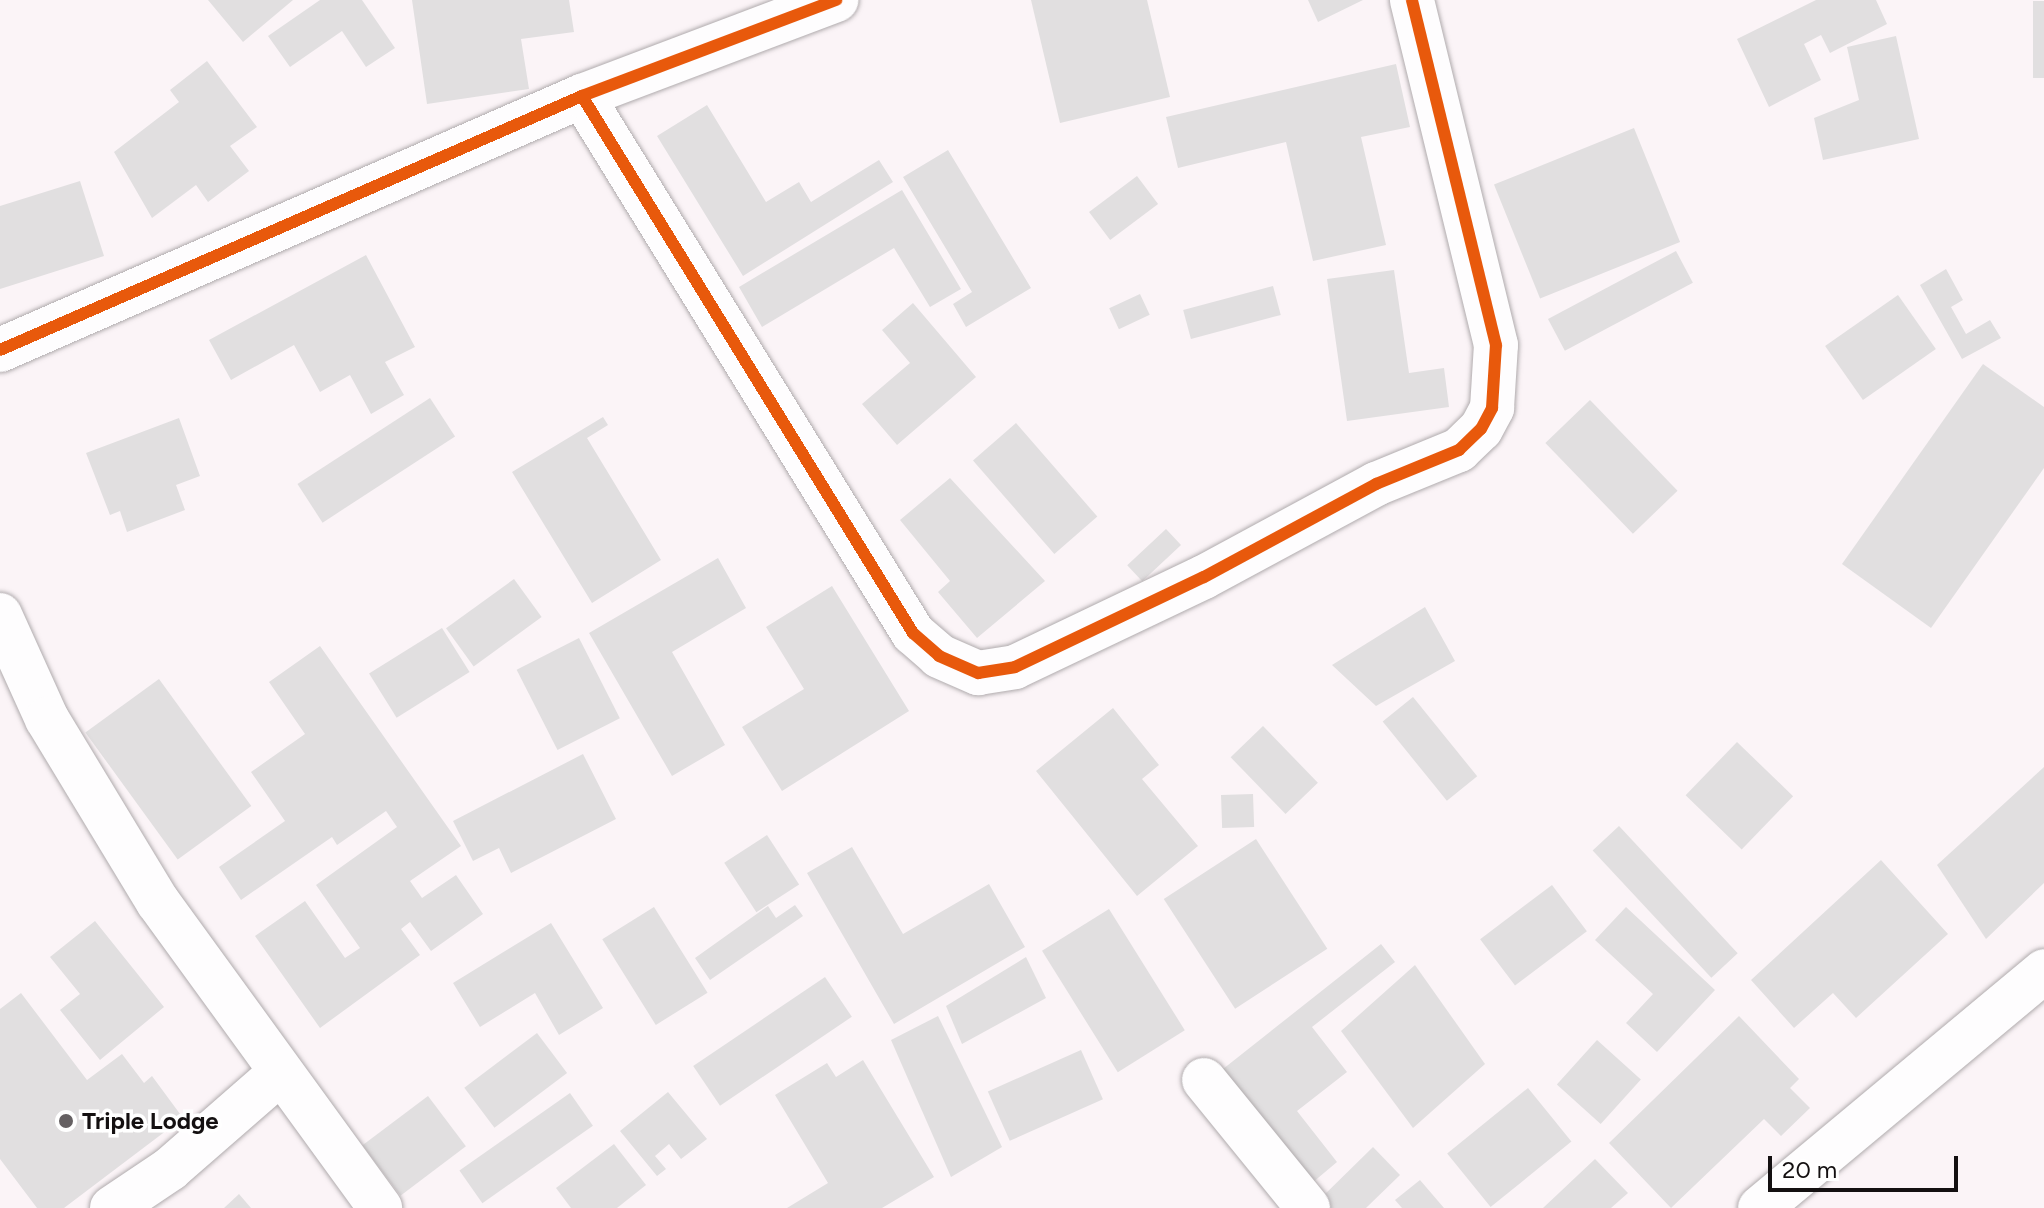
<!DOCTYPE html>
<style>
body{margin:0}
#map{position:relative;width:2044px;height:1208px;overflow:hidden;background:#fbf4f7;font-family:Figtree,sans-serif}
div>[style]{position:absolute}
.building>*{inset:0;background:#e1dfe0;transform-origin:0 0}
.roads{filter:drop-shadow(0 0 2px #b0abad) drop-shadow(0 0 2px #b0abad)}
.minor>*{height:44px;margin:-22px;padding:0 22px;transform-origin:22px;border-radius:22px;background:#fefdfe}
.tertiary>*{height:44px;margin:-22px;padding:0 22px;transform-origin:22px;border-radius:22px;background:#fefdfe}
.cycleway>*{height:12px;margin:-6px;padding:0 6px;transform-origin:6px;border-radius:6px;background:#e8590c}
.dots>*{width:22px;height:22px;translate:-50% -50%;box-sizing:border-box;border:4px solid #fff;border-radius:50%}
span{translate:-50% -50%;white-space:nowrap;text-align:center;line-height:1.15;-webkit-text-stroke:7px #fff;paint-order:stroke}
.poi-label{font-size:24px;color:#141011;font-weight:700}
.left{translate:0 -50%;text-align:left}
.scale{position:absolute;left:1768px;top:1156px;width:190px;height:36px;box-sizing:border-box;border:4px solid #141011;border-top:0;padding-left:10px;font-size:24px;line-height:28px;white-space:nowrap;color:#141011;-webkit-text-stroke:6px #fff;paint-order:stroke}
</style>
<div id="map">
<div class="building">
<div style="clip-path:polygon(208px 0,293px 0,243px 42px)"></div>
<div style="clip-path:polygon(320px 0,362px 0,395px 48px,366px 67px,342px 31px,290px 67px,268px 36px)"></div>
<div style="clip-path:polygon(412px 0,569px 0,574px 32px,521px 39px,529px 89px,427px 104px)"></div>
<div style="clip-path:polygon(1031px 0,1147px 0,1170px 97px,1060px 123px)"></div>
<div style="clip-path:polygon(1308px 0,1363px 0,1318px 22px)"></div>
<div style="clip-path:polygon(1816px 0,1876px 0,1887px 24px,1830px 53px,1821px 35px,1804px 44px,1821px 80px,1769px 107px,1737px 39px)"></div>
<div style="left:2033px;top:1px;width:11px;height:77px"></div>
<div style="clip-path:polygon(1896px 36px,1919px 139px,1823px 160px,1814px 118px,1859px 100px,1847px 47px)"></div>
<div style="clip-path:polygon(207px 61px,257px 127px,230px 146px,249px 171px,208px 202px,196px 185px,152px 218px,114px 152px,179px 102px,170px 90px)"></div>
<div style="clip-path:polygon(1396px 64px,1410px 127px,1361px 137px,1386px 245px,1313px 261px,1286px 142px,1178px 168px,1166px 117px)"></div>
<div style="clip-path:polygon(707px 105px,766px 202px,799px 182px,811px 202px,879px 160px,893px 182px,743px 276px,657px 136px)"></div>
<div style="left:1634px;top:128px;width:123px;height:151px;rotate:68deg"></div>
<div style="clip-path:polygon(948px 150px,1031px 288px,966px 327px,953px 304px,972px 292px,903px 177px)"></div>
<div style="left:1137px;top:176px;width:35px;height:60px;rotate:53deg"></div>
<div style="clip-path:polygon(80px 181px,104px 256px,0 289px,0 206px)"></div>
<div style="clip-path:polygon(902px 190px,961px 289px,930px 307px,894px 248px,762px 327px,739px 287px)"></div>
<div style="left:1676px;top:251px;width:36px;height:145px;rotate:62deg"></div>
<div style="clip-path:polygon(366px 255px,415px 347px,385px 362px,404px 395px,371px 414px,350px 375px,320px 392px,294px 345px,231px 380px,209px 340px)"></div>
<div style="clip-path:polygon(1946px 269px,1963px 300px,1951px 307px,1966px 334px,1990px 320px,2001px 338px,1962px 359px,1920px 285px)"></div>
<div style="clip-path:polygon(1394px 270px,1409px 373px,1444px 368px,1449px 407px,1347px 421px,1327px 279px)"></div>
<div style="left:1273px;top:286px;width:30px;height:93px;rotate:75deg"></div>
<div style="left:1140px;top:294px;width:23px;height:34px;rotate:65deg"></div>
<div style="left:1898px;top:295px;width:66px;height:89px;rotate:55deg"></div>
<div style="clip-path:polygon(913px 303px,976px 377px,897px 445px,862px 404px,910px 363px,882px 330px)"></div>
<div style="clip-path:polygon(1983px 364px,2044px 407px,2044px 468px,1931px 628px,1842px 564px)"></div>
<div style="left:430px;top:398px;width:46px;height:158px;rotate:57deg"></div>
<div style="left:1590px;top:400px;width:126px;height:62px;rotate:46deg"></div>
<div style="clip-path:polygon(603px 417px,608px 425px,587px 438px,661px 560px,592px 603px,512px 472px)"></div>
<div style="clip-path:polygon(179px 418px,200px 476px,176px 485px,185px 510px,127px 532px,120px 511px,110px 515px,86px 453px)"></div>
<div style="left:1016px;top:423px;width:124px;height:57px;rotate:49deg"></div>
<div style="clip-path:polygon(950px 478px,1045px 581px,977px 638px,938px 592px,950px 581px,900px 520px)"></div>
<div style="left:1166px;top:529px;width:22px;height:53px;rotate:47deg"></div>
<div style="clip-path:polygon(718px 558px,746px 608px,672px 652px,725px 745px,672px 776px,589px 633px)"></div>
<div style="left:514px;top:579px;width:47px;height:84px;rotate:54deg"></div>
<div style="clip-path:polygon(832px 586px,909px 711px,782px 791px,742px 727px,804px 689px,766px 627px)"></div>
<div style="clip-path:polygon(1425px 607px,1455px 661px,1376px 706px,1332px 665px)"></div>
<div style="left:442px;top:628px;width:52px;height:86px;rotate:58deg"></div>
<div style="left:579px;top:638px;width:90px;height:70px;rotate:63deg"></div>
<div style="clip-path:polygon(320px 646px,461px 846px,410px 881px,422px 898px,456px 875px,483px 914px,431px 951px,410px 922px,401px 929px,420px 955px,320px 1028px,255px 936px,305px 901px,345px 958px,360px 948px,316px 885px,397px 827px,386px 811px,337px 845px,332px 837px,241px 900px,219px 867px,285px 821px,251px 772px,305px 734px,269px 682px)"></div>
<div style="left:159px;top:679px;width:157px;height:91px;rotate:54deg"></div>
<div style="left:1413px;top:697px;width:102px;height:39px;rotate:51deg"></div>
<div style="clip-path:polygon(1113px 708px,1159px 765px,1142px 779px,1198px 846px,1137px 896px,1036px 771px)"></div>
<div style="left:1263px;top:726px;width:79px;height:45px;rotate:46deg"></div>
<div style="left:1737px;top:742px;width:78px;height:74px;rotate:44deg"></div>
<div style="clip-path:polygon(583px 754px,616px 819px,511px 873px,499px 848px,473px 861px,453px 821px)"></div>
<div style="clip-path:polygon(2044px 767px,2044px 883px,1986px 939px,1937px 865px)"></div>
<div style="left:1253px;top:794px;width:33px;height:32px;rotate:88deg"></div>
<div style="left:1619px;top:826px;width:174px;height:36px;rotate:47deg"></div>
<div style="left:767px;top:835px;width:59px;height:51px;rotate:57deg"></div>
<div style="left:1256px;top:839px;width:131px;height:110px;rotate:57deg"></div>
<div style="clip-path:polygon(852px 847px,903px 934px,989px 884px,1025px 947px,894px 1024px,807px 873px)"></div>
<div style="clip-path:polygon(1881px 860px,1948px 934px,1856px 1018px,1833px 993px,1794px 1028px,1751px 980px)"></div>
<div style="left:1552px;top:885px;width:58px;height:90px;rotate:53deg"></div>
<div style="clip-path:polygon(795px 905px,803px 916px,710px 980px,695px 958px,768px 906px,776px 918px)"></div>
<div style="left:654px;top:907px;width:101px;height:61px;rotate:58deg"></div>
<div style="clip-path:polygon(1626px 907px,1715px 990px,1657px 1052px,1626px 1023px,1653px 994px,1595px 940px)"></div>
<div style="left:1109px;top:909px;width:143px;height:79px;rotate:58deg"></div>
<div style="clip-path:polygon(95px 921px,164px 1007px,100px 1060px,60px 1010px,80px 994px,50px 957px)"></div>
<div style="clip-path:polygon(551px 923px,603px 1008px,559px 1035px,535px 993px,480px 1027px,453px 983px)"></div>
<div style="clip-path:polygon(1381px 944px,1395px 962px,1312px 1027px,1347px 1072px,1297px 1111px,1337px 1162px,1312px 1183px,1223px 1069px)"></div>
<div style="clip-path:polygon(1026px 957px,1046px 998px,962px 1044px,946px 1006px)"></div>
<div style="clip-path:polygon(1415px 965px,1485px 1064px,1413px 1128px,1341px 1031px)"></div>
<div style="left:825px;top:977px;width:48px;height:159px;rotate:56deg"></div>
<div style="clip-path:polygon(21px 993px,87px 1080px,122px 1054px,144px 1083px,152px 1076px,183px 1118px,64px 1208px,37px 1208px,0 1159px,0 1009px)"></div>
<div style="clip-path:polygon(938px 1016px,1002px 1147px,951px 1177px,891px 1040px)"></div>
<div style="clip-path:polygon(1739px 1016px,1799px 1079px,1790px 1088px,1810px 1108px,1781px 1136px,1764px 1119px,1671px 1208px,1609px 1143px)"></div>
<div style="left:537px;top:1033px;width:50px;height:91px;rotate:53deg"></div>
<div style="left:1597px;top:1040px;width:59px;height:60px;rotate:42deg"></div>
<div style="left:1081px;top:1050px;width:54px;height:102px;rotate:66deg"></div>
<div style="clip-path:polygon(863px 1060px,934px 1177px,882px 1208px,787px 1208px,828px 1183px,775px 1095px,827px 1063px,836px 1077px)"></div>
<div style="left:1528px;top:1088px;width:69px;height:104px;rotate:51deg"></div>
<div style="clip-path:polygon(668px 1092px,707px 1139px,681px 1159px,669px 1144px,655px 1156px,666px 1169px,657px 1176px,620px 1131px)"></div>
<div style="left:570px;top:1093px;width:40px;height:135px;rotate:55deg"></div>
<div style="left:428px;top:1096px;width:63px;height:82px;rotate:53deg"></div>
<div style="clip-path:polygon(614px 1144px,646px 1185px,617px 1208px,571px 1208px,556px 1188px)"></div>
<div style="clip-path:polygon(1373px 1147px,1400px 1175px,1366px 1208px,1324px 1208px,1318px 1201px)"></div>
<div style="clip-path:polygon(1595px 1159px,1628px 1193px,1611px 1208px,1543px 1208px)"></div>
<div style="clip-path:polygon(1420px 1180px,1444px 1208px,1402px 1208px,1395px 1200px)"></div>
<div style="clip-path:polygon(239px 1194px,251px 1208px,224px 1208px)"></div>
</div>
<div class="roads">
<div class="minor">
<div style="left:582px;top:96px;width:631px;rotate:58.35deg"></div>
<div style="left:913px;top:633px;width:35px;rotate:41deg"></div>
<div style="left:939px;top:656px;width:43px;rotate:23.6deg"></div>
<div style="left:978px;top:673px;width:37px;rotate:-9deg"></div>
<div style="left:1015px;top:667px;width:209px;rotate:-25.5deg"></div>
<div style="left:1204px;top:577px;width:196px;rotate:-28.4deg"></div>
<div style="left:1376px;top:484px;width:90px;rotate:-22.3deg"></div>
<div style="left:1459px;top:450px;width:30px;rotate:-44deg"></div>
<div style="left:1481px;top:429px;width:24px;rotate:-62deg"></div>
<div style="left:1492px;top:408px;width:63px;rotate:-86.4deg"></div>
<div style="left:1496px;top:345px;width:355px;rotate:-103.7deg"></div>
<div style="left:0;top:350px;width:635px;rotate:-23.58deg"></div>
<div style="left:582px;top:96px;width:272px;rotate:-20.7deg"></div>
<div style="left:0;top:615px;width:114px;rotate:65.7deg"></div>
<div style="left:47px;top:719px;width:214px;rotate:58.8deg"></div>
<div style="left:158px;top:902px;width:378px;rotate:54deg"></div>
<div style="left:1204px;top:1080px;width:165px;rotate:50.9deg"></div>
<div style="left:112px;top:1208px;width:70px;rotate:-33.9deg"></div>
<div style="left:170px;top:1169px;width:147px;rotate:-41.1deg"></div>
</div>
<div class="tertiary">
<div style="left:1760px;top:1208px;width:370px;rotate:-39.8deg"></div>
</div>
</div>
<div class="cycleway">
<div style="left:582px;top:96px;width:631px;rotate:58.35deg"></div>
<div style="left:913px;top:633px;width:35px;rotate:41deg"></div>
<div style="left:939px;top:656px;width:43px;rotate:23.6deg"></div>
<div style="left:978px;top:673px;width:37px;rotate:-9deg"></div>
<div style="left:1015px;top:667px;width:209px;rotate:-25.5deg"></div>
<div style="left:1204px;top:577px;width:196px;rotate:-28.4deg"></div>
<div style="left:1376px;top:484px;width:90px;rotate:-22.3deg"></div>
<div style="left:1459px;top:450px;width:30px;rotate:-44deg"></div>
<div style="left:1481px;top:429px;width:24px;rotate:-62deg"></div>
<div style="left:1492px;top:408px;width:63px;rotate:-86.4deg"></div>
<div style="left:1496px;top:345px;width:355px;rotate:-103.7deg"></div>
<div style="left:0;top:350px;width:635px;rotate:-23.58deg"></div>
<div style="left:582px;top:96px;width:272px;rotate:-20.7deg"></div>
</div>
<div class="dots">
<div style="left:66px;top:1121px;background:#656062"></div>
</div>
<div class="poi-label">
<span class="left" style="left:82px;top:1121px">Triple Lodge</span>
</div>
<div class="scale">20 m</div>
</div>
